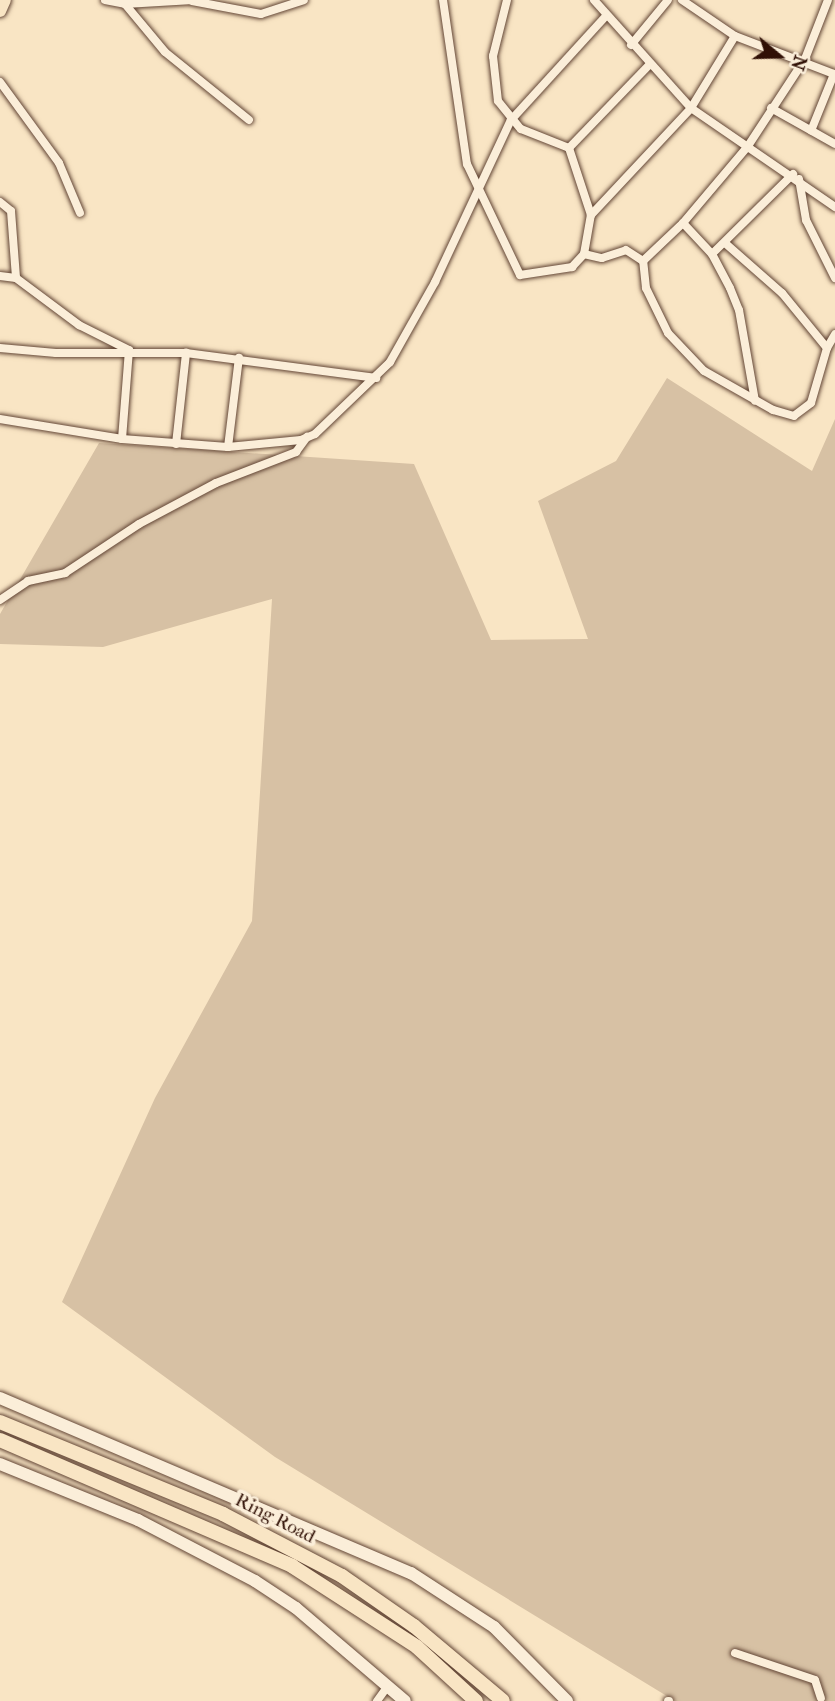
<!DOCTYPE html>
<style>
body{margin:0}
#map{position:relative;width:835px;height:1701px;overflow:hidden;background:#f9e5c4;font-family:"IM FELL French Canon",serif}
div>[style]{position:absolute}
.green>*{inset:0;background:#d7c1a4}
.roads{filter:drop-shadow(0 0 2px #624535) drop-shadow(0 0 2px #624535)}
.street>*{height:8px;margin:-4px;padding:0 4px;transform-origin:4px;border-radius:4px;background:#fbeed9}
.secondary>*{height:12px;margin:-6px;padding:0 6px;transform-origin:6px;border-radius:6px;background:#fbeed9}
.primary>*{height:12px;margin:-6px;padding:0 6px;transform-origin:6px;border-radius:6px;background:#f9e5c4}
.highway>*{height:14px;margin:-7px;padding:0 7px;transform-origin:7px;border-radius:7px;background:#f9e5c4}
span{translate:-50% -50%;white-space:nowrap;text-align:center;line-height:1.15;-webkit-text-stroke:7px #fbeed9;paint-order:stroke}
.street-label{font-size:19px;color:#301005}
.north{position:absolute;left:744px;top:21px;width:70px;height:70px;-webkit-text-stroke:5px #fbeed9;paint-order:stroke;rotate:109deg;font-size:19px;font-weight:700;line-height:28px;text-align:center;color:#301005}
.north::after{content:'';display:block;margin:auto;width:24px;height:32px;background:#301005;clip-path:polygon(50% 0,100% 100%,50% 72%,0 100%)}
</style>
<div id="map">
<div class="green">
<div style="clip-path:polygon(667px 378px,812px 471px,835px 419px,835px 1701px,675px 1701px,275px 1457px,62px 1302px,155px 1098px,252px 921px,272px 599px,103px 647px,0 644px,0 614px,99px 443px,414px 464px,491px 640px,588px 639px,538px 501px,616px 461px)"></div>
</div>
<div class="roads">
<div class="street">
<div style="left:105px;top:0;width:20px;rotate:11deg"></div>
<div style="left:125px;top:4px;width:68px;rotate:-3.4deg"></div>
<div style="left:443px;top:0;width:166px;rotate:81.7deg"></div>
<div style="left:467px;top:164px;width:123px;rotate:64.5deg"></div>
<div style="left:520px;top:275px;width:53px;rotate:-8.7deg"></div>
<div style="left:572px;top:267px;width:18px;rotate:-47deg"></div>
<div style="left:584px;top:254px;width:40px;rotate:-80deg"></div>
<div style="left:591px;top:215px;width:71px;rotate:-108.2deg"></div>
<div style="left:569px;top:148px;width:117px;rotate:-46deg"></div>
<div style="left:507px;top:0;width:58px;rotate:104deg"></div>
<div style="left:493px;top:56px;width:45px;rotate:83.7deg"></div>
<div style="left:498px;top:101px;width:36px;rotate:51deg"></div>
<div style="left:521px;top:129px;width:52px;rotate:21.6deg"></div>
<div style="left:594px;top:0;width:145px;rotate:48.1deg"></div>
<div style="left:691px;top:108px;width:175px;rotate:34.5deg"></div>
<div style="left:682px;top:0;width:64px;rotate:34.2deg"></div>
<div style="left:735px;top:36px;width:106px;rotate:21deg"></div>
<div style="left:834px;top:74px;width:61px;rotate:112deg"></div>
<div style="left:192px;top:1px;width:70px;rotate:10.7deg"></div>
<div style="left:261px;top:14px;width:45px;rotate:-18deg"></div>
<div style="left:125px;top:4px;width:62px;rotate:50.2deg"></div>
<div style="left:165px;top:52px;width:108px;rotate:39deg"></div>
<div style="left:631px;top:45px;width:58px;rotate:-50.6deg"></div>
<div style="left:0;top:82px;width:100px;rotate:53.9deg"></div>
<div style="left:59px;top:163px;width:54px;rotate:67.2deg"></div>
<div style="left:771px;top:108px;width:73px;rotate:29.4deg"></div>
<div style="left:799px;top:179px;width:42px;rotate:80.3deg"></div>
<div style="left:806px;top:220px;width:65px;rotate:63.4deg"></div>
<div style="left:0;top:202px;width:14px;rotate:39deg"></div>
<div style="left:11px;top:211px;width:67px;rotate:85.7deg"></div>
<div style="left:16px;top:278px;width:79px;rotate:36.7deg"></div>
<div style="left:79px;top:325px;width:56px;rotate:26.6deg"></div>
<div style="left:129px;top:350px;width:89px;rotate:94.5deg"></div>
<div style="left:591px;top:215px;width:146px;rotate:-46.9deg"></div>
<div style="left:691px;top:108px;width:84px;rotate:-58.6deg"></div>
<div style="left:683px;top:223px;width:42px;rotate:46.9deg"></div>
<div style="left:712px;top:254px;width:38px;rotate:62deg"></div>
<div style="left:730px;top:288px;width:24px;rotate:68deg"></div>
<div style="left:739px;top:310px;width:92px;rotate:80deg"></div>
<div style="left:725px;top:243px;width:76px;rotate:41.3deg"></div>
<div style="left:782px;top:293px;width:71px;rotate:50.7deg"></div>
<div style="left:827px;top:348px;width:16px;rotate:-60deg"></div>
<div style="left:584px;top:254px;width:18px;rotate:13deg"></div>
<div style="left:602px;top:258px;width:25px;rotate:-18deg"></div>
<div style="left:626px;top:250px;width:20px;rotate:33deg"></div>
<div style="left:712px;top:254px;width:114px;rotate:-44.6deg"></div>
<div style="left:0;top:276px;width:16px;rotate:7deg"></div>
<div style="left:0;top:348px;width:56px;rotate:5.1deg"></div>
<div style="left:56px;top:353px;width:130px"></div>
<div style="left:186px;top:353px;width:192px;rotate:7.5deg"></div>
<div style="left:827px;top:348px;width:57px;rotate:106.2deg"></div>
<div style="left:811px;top:403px;width:21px;rotate:143deg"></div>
<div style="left:794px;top:416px;width:22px;rotate:-164deg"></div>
<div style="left:773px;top:410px;width:79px;rotate:-150.5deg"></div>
<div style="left:704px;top:371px;width:52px;rotate:-133.5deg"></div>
<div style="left:668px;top:333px;width:50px;rotate:-116.1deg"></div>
<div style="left:646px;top:288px;width:27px;rotate:-96deg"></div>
<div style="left:643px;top:261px;width:55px;rotate:-43.5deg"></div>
<div style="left:683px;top:223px;width:101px;rotate:-49.8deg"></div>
<div style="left:748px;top:146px;width:104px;rotate:-56.8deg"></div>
<div style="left:805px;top:59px;width:63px;rotate:-68.7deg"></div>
<div style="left:0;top:419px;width:124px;rotate:9.3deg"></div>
<div style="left:122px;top:439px;width:106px;rotate:4.3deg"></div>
<div style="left:228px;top:447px;width:73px;rotate:-5.5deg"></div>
<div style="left:301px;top:440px;width:15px;rotate:-23deg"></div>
<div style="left:315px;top:434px;width:104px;rotate:-43.8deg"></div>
<div style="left:390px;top:362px;width:92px;rotate:-60.6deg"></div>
<div style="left:435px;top:282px;width:179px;rotate:-64.9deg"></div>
<div style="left:511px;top:120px;width:141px;rotate:-47.6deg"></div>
<div style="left:176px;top:444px;width:92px;rotate:-83.7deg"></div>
<div style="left:228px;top:447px;width:90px;rotate:-83deg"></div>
<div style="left:0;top:600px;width:34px;rotate:-34deg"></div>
<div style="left:28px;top:581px;width:38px;rotate:-12deg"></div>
<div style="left:65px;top:573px;width:89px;rotate:-33.5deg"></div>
<div style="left:139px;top:524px;width:87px;rotate:-28deg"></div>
<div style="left:216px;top:483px;width:86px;rotate:-21.2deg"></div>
<div style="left:296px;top:452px;width:19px;rotate:-54deg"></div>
<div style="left:735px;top:1653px;width:84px;rotate:18.6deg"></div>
<div style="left:815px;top:1680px;width:19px;rotate:72deg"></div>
<div style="left:377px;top:1701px;width:17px;rotate:-54deg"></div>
<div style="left:668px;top:1701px;width:1px"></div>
</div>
<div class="secondary">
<div style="left:0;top:1398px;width:447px;rotate:23.1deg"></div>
<div style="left:411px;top:1573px;width:99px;rotate:33deg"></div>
<div style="left:494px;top:1627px;width:104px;rotate:45.4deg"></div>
<div style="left:0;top:1464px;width:149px;rotate:22.1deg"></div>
<div style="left:138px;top:1520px;width:132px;rotate:27.5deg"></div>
<div style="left:255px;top:1581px;width:49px;rotate:33.4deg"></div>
<div style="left:296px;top:1608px;width:143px;rotate:40.5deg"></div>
</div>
<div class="primary">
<div style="left:0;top:11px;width:12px;rotate:-66deg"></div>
</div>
<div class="highway">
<div style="left:0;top:1422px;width:241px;rotate:22.4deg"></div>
<div style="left:223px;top:1514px;width:134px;rotate:27.5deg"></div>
<div style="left:342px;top:1576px;width:88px;rotate:34.8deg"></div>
<div style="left:414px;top:1626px;width:116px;rotate:40.1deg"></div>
<div style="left:0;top:1440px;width:318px;rotate:23.3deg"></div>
<div style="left:292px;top:1566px;width:149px;rotate:32.9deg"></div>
<div style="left:417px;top:1647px;width:80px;rotate:42.5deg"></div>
</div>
</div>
<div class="street-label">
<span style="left:275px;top:1519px;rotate:27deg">Ring Road</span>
</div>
<div class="north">N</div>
</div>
